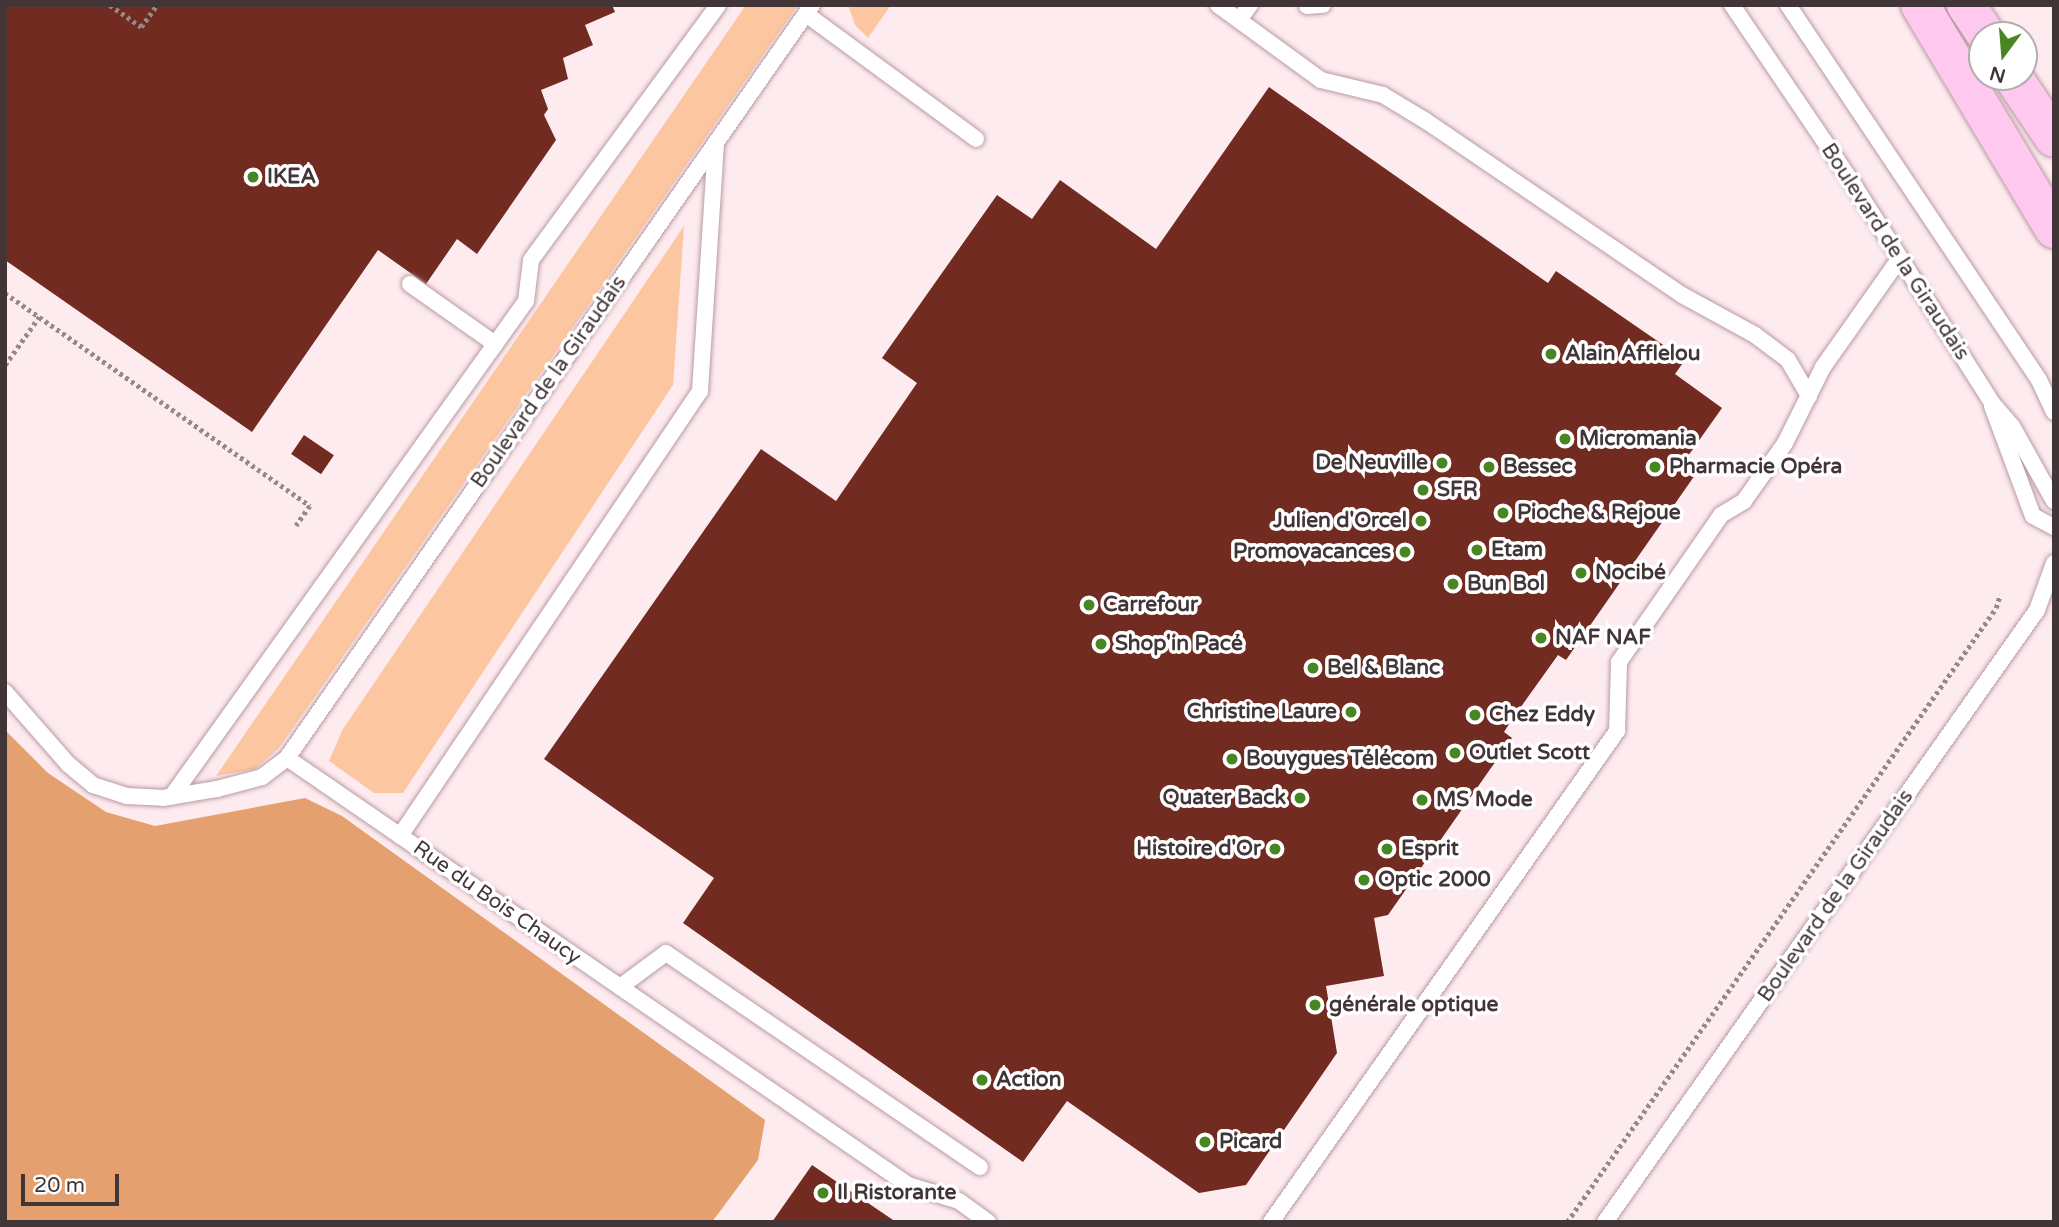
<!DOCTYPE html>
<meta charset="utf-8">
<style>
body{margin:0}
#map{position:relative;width:2059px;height:1227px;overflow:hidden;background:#feebef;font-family:"Varela Round",sans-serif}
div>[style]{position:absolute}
.green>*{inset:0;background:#fcc6a0}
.forest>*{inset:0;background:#e4a06f}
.building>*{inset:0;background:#722b21;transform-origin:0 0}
.path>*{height:4.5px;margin-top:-2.25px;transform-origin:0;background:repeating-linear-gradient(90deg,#97888b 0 3.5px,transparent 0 7px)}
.roads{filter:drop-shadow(0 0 2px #b89ba2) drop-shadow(0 0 2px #b89ba2)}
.service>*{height:16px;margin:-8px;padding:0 8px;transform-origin:8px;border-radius:8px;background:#fff}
.trunk>*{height:38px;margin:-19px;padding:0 19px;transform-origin:19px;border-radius:19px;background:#fec8ef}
.dots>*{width:19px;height:19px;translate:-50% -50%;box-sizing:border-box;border:4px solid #fff;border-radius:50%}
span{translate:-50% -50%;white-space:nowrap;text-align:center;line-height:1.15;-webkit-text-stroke:7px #fff;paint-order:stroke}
.poi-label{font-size:21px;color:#413538;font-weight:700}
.left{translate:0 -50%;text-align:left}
.right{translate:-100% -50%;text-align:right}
.street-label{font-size:21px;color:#413538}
.frame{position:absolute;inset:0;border:7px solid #413538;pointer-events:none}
.north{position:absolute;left:1968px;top:21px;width:70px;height:70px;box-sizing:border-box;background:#fff;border:2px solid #b3aeaf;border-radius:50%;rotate:196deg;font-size:19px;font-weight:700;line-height:28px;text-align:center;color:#413538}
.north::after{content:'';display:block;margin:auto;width:24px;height:32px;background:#488523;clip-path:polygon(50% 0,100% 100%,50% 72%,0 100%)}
.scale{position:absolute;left:21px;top:1174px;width:98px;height:32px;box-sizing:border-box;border:4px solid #413538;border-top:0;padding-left:9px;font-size:21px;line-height:24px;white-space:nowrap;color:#413538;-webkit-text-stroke:5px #fff;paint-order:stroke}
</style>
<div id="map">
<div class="green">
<div style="clip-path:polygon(746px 5px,798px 5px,279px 748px,255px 769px,216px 776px)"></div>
<div style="clip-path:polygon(848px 5px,891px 5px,868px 38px,855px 25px)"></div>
<div style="clip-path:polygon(684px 226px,673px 385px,403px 793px,374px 793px,329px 761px,343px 729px)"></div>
</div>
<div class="forest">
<div style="clip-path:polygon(5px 730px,48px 773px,106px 812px,155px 826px,305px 798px,342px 816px,765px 1120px,758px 1160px,712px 1222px,5px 1222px)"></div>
</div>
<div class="building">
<div style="clip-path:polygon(5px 5px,612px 5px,615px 12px,585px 25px,593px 45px,563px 58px,568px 79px,541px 90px,548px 109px,544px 115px,556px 140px,477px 254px,457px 239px,426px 284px,378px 250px,252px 432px,5px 260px)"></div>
<div style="clip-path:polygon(1269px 87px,1548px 283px,1556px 271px,1685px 360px,1675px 374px,1722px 408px,1688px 456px,1702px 465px,1566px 660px,1558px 655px,1513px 718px,1504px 732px,1512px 738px,1388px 915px,1374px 918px,1384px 976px,1326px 986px,1337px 1053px,1246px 1185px,1199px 1193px,1067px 1101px,1023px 1162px,683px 923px,714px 878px,544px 759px,761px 449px,836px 501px,917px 383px,882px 358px,997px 195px,1032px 219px,1060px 180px,1156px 249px)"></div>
<div style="left:304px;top:435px;width:36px;height:23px;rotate:34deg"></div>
<div style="clip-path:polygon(812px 1165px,896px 1222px,772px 1222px)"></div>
</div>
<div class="path">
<div style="left:110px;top:5px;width:38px;rotate:35deg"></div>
<div style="left:141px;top:27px;width:27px;rotate:-54deg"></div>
<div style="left:5px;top:293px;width:372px;rotate:34.9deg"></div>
<div style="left:310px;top:506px;width:24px;rotate:125deg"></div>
<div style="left:5px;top:365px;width:59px;rotate:-54.7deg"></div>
<div style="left:1567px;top:1222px;width:749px;rotate:-55.06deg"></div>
<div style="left:1996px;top:608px;width:14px;rotate:-73deg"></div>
</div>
<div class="roads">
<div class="service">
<div style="left:1218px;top:5px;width:127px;rotate:36.1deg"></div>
<div style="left:1321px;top:80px;width:64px;rotate:13.6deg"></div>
<div style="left:1383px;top:95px;width:50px;rotate:31.2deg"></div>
<div style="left:1426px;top:121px;width:310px;rotate:34.2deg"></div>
<div style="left:1682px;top:295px;width:83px;rotate:28.7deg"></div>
<div style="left:1755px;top:335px;width:41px;rotate:37.1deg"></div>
<div style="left:1788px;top:360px;width:42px;rotate:59.7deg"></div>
<div style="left:1732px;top:5px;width:220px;rotate:55.9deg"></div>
<div style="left:1855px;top:187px;width:256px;rotate:57.6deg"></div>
<div style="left:1992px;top:403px;width:30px;rotate:49deg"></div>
<div style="left:2012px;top:426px;width:86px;rotate:60.8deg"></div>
<div style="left:1788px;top:5px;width:451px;rotate:56.2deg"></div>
<div style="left:2039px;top:380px;width:35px;rotate:65deg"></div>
<div style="left:1307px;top:6px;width:16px;rotate:-4deg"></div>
<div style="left:806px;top:14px;width:211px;rotate:36.3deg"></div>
<div style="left:1239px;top:20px;width:19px;rotate:-54deg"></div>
<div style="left:410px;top:284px;width:104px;rotate:35.2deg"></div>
<div style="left:1992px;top:406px;width:117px;rotate:69.6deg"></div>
<div style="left:2033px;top:516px;width:24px;rotate:28deg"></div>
<div style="left:5px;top:692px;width:96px;rotate:48.8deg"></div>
<div style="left:68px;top:764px;width:33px;rotate:40deg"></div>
<div style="left:93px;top:785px;width:36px;rotate:18deg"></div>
<div style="left:127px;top:796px;width:36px;rotate:3deg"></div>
<div style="left:163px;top:798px;width:55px;rotate:-9.5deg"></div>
<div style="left:217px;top:789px;width:47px;rotate:-14.9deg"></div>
<div style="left:262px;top:777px;width:31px;rotate:-37deg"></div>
<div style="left:287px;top:758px;width:918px;rotate:-55.12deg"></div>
<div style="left:287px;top:758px;width:754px;rotate:34.51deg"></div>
<div style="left:908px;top:1185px;width:53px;rotate:17.4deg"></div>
<div style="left:959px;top:1201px;width:36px;rotate:36deg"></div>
<div style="left:172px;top:796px;width:609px;rotate:-54.43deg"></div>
<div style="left:526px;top:301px;width:41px;rotate:-83deg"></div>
<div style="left:531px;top:260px;width:316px;rotate:-53.7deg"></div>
<div style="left:400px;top:836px;width:537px;rotate:-56.01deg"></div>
<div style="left:700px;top:391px;width:247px;rotate:-86.3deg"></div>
<div style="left:620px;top:987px;width:57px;rotate:-36.5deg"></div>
<div style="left:666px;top:953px;width:380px;rotate:34.3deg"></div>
<div style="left:1271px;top:1222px;width:601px;rotate:-54.83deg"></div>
<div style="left:1617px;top:731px;width:69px;rotate:-88.3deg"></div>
<div style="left:1619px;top:662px;width:179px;rotate:-55.2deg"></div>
<div style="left:1721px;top:515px;width:27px;rotate:-31deg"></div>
<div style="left:1744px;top:501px;width:71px;rotate:-54.7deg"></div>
<div style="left:1785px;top:443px;width:85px;rotate:-63.4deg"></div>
<div style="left:1823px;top:367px;width:133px;rotate:-54.8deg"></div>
<div style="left:1605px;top:1222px;width:749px;rotate:-54.78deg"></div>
<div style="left:2037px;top:610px;width:50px;rotate:-70.1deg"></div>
</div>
<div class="trunk">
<div style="left:1920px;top:5px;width:261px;rotate:59.1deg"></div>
<div style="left:1966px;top:5px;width:36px;rotate:56deg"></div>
<div style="left:2013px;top:77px;width:73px;rotate:56.1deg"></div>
</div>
</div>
<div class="dots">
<div style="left:253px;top:177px;background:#488523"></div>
<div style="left:1551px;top:354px;background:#488523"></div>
<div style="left:1565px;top:439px;background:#488523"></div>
<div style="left:1442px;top:463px;background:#488523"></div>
<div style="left:1489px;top:467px;background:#488523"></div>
<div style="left:1655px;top:467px;background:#488523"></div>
<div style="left:1423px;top:490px;background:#488523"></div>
<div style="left:1503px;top:513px;background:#488523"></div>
<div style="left:1421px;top:521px;background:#488523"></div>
<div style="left:1477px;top:550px;background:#488523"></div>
<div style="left:1405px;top:552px;background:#488523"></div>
<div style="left:1581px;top:573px;background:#488523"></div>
<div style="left:1453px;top:584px;background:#488523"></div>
<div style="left:1089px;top:605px;background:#488523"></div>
<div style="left:1541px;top:638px;background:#488523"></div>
<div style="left:1101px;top:644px;background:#488523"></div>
<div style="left:1313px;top:668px;background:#488523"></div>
<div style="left:1351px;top:712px;background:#488523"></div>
<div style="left:1475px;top:715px;background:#488523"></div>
<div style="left:1455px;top:753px;background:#488523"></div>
<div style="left:1232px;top:759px;background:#488523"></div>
<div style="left:1300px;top:798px;background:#488523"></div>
<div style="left:1422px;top:800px;background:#488523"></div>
<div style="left:1275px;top:849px;background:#488523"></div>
<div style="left:1387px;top:849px;background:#488523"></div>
<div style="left:1364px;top:880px;background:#488523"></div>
<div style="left:1315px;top:1005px;background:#488523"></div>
<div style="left:982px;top:1080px;background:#488523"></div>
<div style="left:1205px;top:1142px;background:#488523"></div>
<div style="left:823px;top:1193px;background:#488523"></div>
</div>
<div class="poi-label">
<span class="left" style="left:267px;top:177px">IKEA</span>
<span class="left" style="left:1565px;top:354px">Alain Afflelou</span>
<span class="left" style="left:1579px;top:439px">Micromania</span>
<span class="right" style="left:1428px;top:463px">De Neuville</span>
<span class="left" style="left:1503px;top:467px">Bessec</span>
<span class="left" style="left:1669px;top:467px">Pharmacie Opéra</span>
<span class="left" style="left:1437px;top:490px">SFR</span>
<span class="left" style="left:1517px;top:513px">Pioche &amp; Rejoue</span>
<span class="right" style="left:1407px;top:521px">Julien d'Orcel</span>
<span class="left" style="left:1491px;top:550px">Etam</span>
<span class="right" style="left:1391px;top:552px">Promovacances</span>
<span class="left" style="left:1595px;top:573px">Nocibé</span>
<span class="left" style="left:1467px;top:584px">Bun Bol</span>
<span class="left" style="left:1103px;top:605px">Carrefour</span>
<span class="left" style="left:1555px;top:638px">NAF NAF</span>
<span class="left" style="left:1115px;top:644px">Shop'in Pacé</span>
<span class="left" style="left:1327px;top:668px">Bel &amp; Blanc</span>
<span class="right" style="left:1337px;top:712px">Christine Laure</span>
<span class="left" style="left:1489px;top:715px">Chez Eddy</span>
<span class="left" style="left:1469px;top:753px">Outlet Scott</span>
<span class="left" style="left:1246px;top:759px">Bouygues Télécom</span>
<span class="right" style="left:1286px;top:798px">Quater Back</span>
<span class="left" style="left:1436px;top:800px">MS Mode</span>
<span class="right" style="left:1261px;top:849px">Histoire d'Or</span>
<span class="left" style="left:1401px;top:849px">Esprit</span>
<span class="left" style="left:1378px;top:880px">Optic 2000</span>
<span class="left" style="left:1329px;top:1005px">générale optique</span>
<span class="left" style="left:996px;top:1080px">Action</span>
<span class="left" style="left:1219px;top:1142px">Picard</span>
<span class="left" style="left:837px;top:1193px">Il Ristorante</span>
</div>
<div class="street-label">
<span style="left:1895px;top:252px;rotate:57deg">Boulevard de la Giraudais</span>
<span style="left:549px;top:382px;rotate:-55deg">Boulevard de la Giraudais</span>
<span style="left:1836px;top:896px;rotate:-55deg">Boulevard de la Giraudais</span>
<span style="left:497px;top:903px;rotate:35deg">Rue du Bois Chaucy</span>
</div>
<div class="frame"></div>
<div class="north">N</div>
<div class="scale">20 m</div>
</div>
